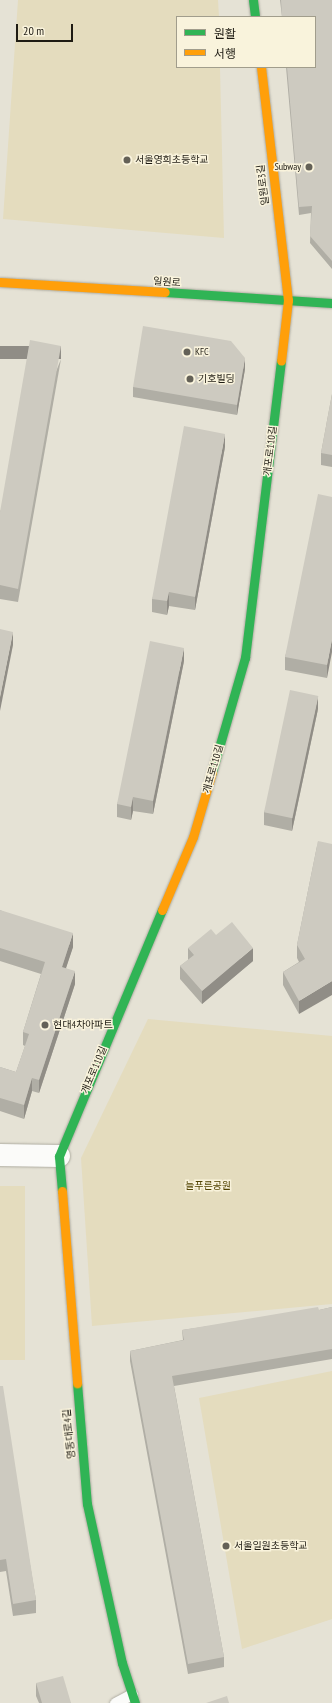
<!DOCTYPE html>
<meta charset="utf-8">
<style>
body{margin:0}
#map{position:relative;width:332px;height:1703px;overflow:hidden;background:#e5e2d5;font-family:"PT Sans Narrow","Noto Sans KR",sans-serif}
div>[style]{position:absolute}
.green>*{inset:0;background:#e4dcbe;transform-origin:0 0}
.roads{filter:drop-shadow(0 0 1px #aeaca1) drop-shadow(0 0 1px #aeaca1)}
.lane>*{height:11px;margin:-5.5px;padding:0 5.5px;transform-origin:5.5px;border-radius:5.5px;background:#fbfbf9}
.street>*{height:22px;margin:-11px;padding:0 11px;transform-origin:11px;border-radius:11px;background:#fbfbf9}
.fast>*{height:9px;margin:-4.5px;padding:0 4.5px;transform-origin:4.5px;border-radius:4.5px;background:#30b455}
.slow>*{height:9px;margin:-4.5px;padding:0 4.5px;transform-origin:4.5px;border-radius:4.5px;background:#ff9f0a}
.wall>*{inset:0;background:#b0aea5}
.shaded-wall>*{inset:0;background:#908d86;transform-origin:0 0}
.building>*{inset:0;background:#cdcac0;transform-origin:0 0}
.dots>*{width:11px;height:11px;translate:-50% -50%;box-sizing:border-box;border:2px solid #f9f3dc;border-radius:50%}
span{translate:-50% -50%;white-space:nowrap;text-align:center;line-height:1.15;-webkit-text-stroke:3px #f9f3dc;paint-order:stroke}
.poi-label{font-size:10px;color:#1e1b13}
.left{translate:0 -50%;text-align:left}
.right{translate:-100% -50%;text-align:right}
.street-label{font-size:10px;color:#1e1b13}
.park-label{font-size:10px;color:#514301}
.legend{position:absolute;left:176px;top:16px;width:140px;height:52px;box-sizing:border-box;background:#f9f3dc;border:1px solid #a19d8c;margin:0;padding:5px 7px;list-style:none;font-size:12px;color:#1e1b13}
.legend li{display:flex;align-items:center;gap:8px;height:20px}
.legend b{width:20px;border:1px solid #a19d8c}
.scale{position:absolute;left:16px;top:24px;width:57px;height:18px;box-sizing:border-box;border:2px solid #1e1b13;border-top:0;padding-left:5px;font-size:12px;line-height:14px;white-space:nowrap;color:#1e1b13;-webkit-text-stroke:3px #f9f3dc;paint-order:stroke}
</style>
<div id="map">
<div class="green">
<div style="clip-path:polygon(18px 0,218px 0,219px 17px,177px 17px,177px 67px,220px 67px,224px 238px,3px 219px)"></div>
<div style="clip-path:polygon(148px 1019px,332px 1036px,332px 1304px,92px 1326px,81px 1158px)"></div>
<div style="left:0;top:1186px;width:25px;height:174px"></div>
<div style="clip-path:polygon(332px 1371px,332px 1619px,242px 1649px,199px 1398px)"></div>
</div>
<div class="roads">
<div class="lane">
<div style="left:115px;top:1703px;width:19px;rotate:-28deg"></div>
</div>
<div class="street">
<div style="left:0;top:1155px;width:59px;rotate:1deg"></div>
</div>
<div class="fast">
<div style="left:253px;top:0;width:17px;rotate:83deg"></div>
<div style="left:165px;top:292px;width:167px;rotate:3.8deg"></div>
<div style="left:212px;top:772px;width:119px;rotate:-73.9deg"></div>
<div style="left:245px;top:658px;width:299px;rotate:-83.1deg"></div>
<div style="left:62px;top:1191px;width:35px;rotate:-95deg"></div>
<div style="left:59px;top:1156px;width:267px;rotate:-67.3deg"></div>
<div style="left:77px;top:1383px;width:121px;rotate:85.3deg"></div>
<div style="left:87px;top:1504px;width:163px;rotate:77.6deg"></div>
<div style="left:122px;top:1663px;width:42px;rotate:72deg"></div>
</div>
<div class="slow">
<div style="left:261px;top:67px;width:235px;rotate:83.4deg"></div>
<div style="left:288px;top:300px;width:61px;rotate:96.5deg"></div>
<div style="left:0;top:282px;width:165px;rotate:3.5deg"></div>
<div style="left:162px;top:910px;width:79px;rotate:-67deg"></div>
<div style="left:193px;top:837px;width:68px;rotate:-73.7deg"></div>
<div style="left:62px;top:1191px;width:193px;rotate:85.5deg"></div>
</div>
</div>
<div class="wall">
<div style="clip-path:polygon(280px 0,332px 0,332px 269px,310px 243px,311px 213px,299px 215px,286px 67px,315px 67px,315px 17px,282px 17px)"></div>
<div style="clip-path:polygon(61px 359px,18px 602px,0 599px,0 512px)"></div>
<div style="clip-path:polygon(245px 369px,237px 415px,133px 397px,133px 387px)"></div>
<div style="clip-path:polygon(332px 394px,332px 467px,321px 465px,321px 453px)"></div>
<div style="clip-path:polygon(225px 447px,195px 610px,169px 606px,167px 615px,152px 612px,152px 599px)"></div>
<div style="clip-path:polygon(332px 497px,327px 678px,285px 670px,285px 657px)"></div>
<div style="clip-path:polygon(184px 661px,153px 814px,133px 811px,131px 820px,117px 817px,117px 804px)"></div>
<div style="clip-path:polygon(318px 709px,292px 831px,264px 825px,264px 812px)"></div>
<div style="clip-path:polygon(318px 841px,299px 1014px,283px 985px,283px 972px,299px 962px,297px 958px,297px 945px)"></div>
<div style="clip-path:polygon(0 910px,73px 947px,66px 968px,75px 984px,39px 1093px,32px 1091px,24px 1119px,0 1111px,0 1067px,16px 1072px,25px 1046px,23px 1045px,23px 1032px,41px 974px,0 961px)"></div>
<div style="clip-path:polygon(188px 948px,253px 961px,202px 1004px,180px 979px,180px 966px,188px 960px)"></div>
<div style="clip-path:polygon(332px 1307px,332px 1359px,174px 1386px,224px 1657px,224px 1667px,188px 1674px,130px 1361px,130px 1351px,183px 1340px,182px 1330px,319px 1310px)"></div>
<div style="clip-path:polygon(0 1386px,36px 1600px,36px 1613px,13px 1616px,6px 1571px,0 1572px)"></div>
<div style="clip-path:polygon(36px 1683px,71px 1703px,39px 1703px,36px 1696px)"></div>
</div>
<div class="shaded-wall">
<div style="left:61px;top:346px;width:13px;height:247px;rotate:90deg"></div>
<div style="clip-path:polygon(245px 358px,245px 369px,237px 415px,237px 405px)"></div>
<div style="clip-path:polygon(225px 434px,225px 447px,195px 610px,195px 597px)"></div>
<div style="clip-path:polygon(169px 592px,169px 606px,167px 615px,167px 601px)"></div>
<div style="clip-path:polygon(13px 632px,13px 645px,0 711px,0 697px)"></div>
<div style="clip-path:polygon(332px 639px,332px 652px,327px 678px,327px 665px)"></div>
<div style="clip-path:polygon(184px 648px,184px 661px,153px 814px,153px 801px)"></div>
<div style="clip-path:polygon(318px 696px,318px 709px,292px 831px,292px 818px)"></div>
<div style="clip-path:polygon(133px 797px,133px 811px,131px 820px,131px 807px)"></div>
<div style="clip-path:polygon(73px 933px,73px 947px,62px 980px,62px 967px)"></div>
<div style="clip-path:polygon(253px 948px,253px 961px,202px 1004px,202px 991px)"></div>
<div style="clip-path:polygon(75px 971px,75px 984px,39px 1093px,39px 1080px)"></div>
<div style="clip-path:polygon(332px 981px,332px 995px,299px 1014px,299px 1001px)"></div>
<div style="clip-path:polygon(32px 1078px,32px 1091px,24px 1119px,24px 1105px)"></div>
</div>
<div class="building">
<div style="clip-path:polygon(281px 0,332px 0,332px 261px,310px 236px,312px 206px,299px 207px,287px 67px,315px 67px,315px 17px,282px 17px)"></div>
<div style="clip-path:polygon(143px 326px,231px 341px,245px 358px,237px 405px,133px 387px)"></div>
<div style="clip-path:polygon(30px 340px,61px 346px,18px 589px,0 585px,0 512px)"></div>
<div style="clip-path:polygon(332px 394px,332px 455px,321px 453px)"></div>
<div style="clip-path:polygon(184px 426px,225px 434px,195px 597px,169px 592px,167px 601px,152px 599px)"></div>
<div style="clip-path:polygon(318px 494px,332px 497px,332px 639px,327px 665px,285px 657px)"></div>
<div style="clip-path:polygon(0 629px,13px 632px,0 697px)"></div>
<div style="clip-path:polygon(150px 641px,184px 648px,153px 801px,133px 797px,131px 807px,117px 804px)"></div>
<div style="left:290px;top:690px;width:29px;height:125px;rotate:12deg"></div>
<div style="clip-path:polygon(318px 841px,332px 844px,332px 981px,299px 1001px,283px 972px,305px 959px,297px 945px)"></div>
<div style="clip-path:polygon(0 910px,73px 933px,62px 967px,75px 971px,39px 1080px,32px 1078px,24px 1105px,0 1098px,0 1067px,16px 1072px,29px 1034px,23px 1032px,45px 962px,0 948px)"></div>
<div style="clip-path:polygon(232px 922px,253px 948px,202px 991px,180px 966px,194px 955px,188px 948px,211px 929px,216px 935px)"></div>
<div style="clip-path:polygon(318px 1307px,319px 1310px,332px 1307px,332px 1349px,172px 1376px,224px 1657px,188px 1664px,130px 1351px,184px 1340px,182px 1330px)"></div>
<div style="clip-path:polygon(0 1386px,3px 1386px,36px 1600px,13px 1604px,6px 1559px,0 1560px)"></div>
<div style="clip-path:polygon(63px 1676px,71px 1703px,42px 1703px,36px 1683px)"></div>
<div style="clip-path:polygon(227px 1696px,229px 1703px,206px 1703px)"></div>
</div>
<div class="dots">
<div style="left:127px;top:160px;background:#646157"></div>
<div style="left:309px;top:167px;background:#646157"></div>
<div style="left:187px;top:352px;background:#646157"></div>
<div style="left:190px;top:379px;background:#646157"></div>
<div style="left:45px;top:1025px;background:#646157"></div>
<div style="left:226px;top:1546px;background:#646157"></div>
</div>
<div class="poi-label">
<span class="left" style="left:135px;top:160px">서울영희초등학교</span>
<span class="right" style="left:301px;top:167px">Subway</span>
<span class="left" style="left:195px;top:352px">KFC</span>
<span class="left" style="left:198px;top:379px">기호빌딩</span>
<span class="left" style="left:53px;top:1025px">현대4차아파트</span>
<span class="left" style="left:234px;top:1546px">서울일원초등학교</span>
</div>
<div class="street-label">
<span style="left:263px;top:185px;rotate:-97deg">일원로3길</span>
<span style="left:167px;top:282px;rotate:4deg">일원로</span>
<span style="left:270px;top:451px;rotate:-83deg">개포로110길</span>
<span style="left:213px;top:769px;rotate:-74deg">개포로110길</span>
<span style="left:94px;top:1070px;rotate:-67deg">개포로110길</span>
<span style="left:69px;top:1434px;rotate:-96deg">영동대로4길</span>
</div>
<div class="park-label">
<span style="left:208px;top:1186px">늘푸른공원</span>
</div>
<ul class="legend">
<li><b style="height:5px;background:#30b455"></b>원활</li>
<li><b style="height:5px;background:#ff9f0a"></b>서행</li>
</ul>
<div class="scale">20 m</div>
</div>
